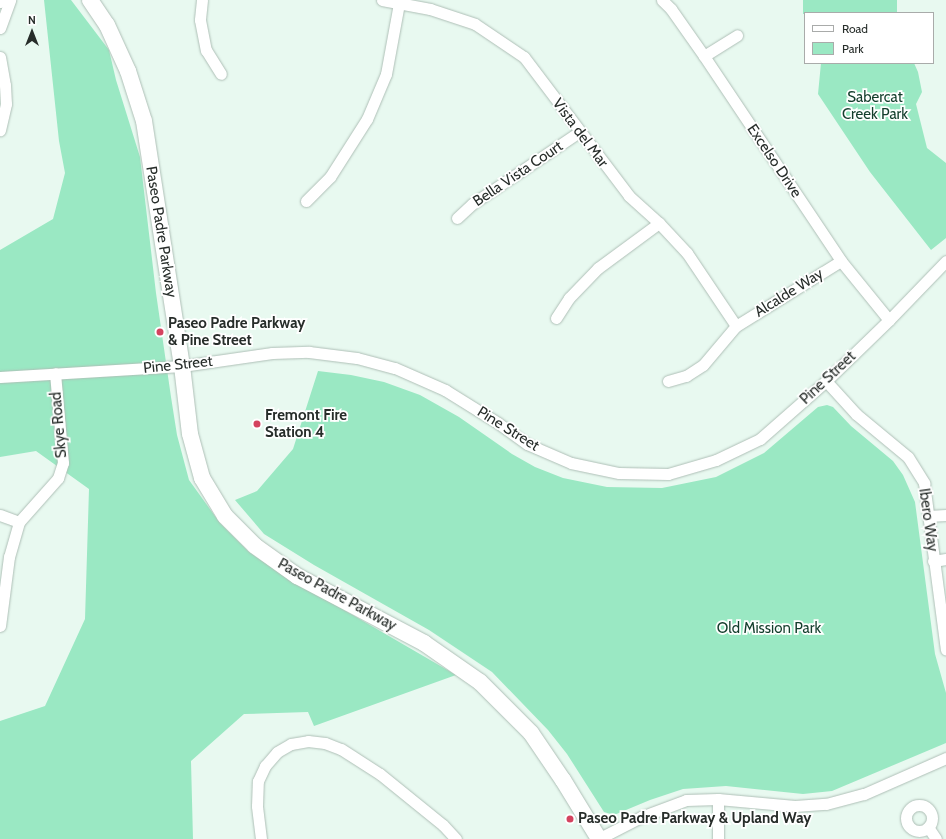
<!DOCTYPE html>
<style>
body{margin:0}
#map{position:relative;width:946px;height:839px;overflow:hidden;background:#e8f9f0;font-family:Cabin,sans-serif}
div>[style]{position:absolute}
.green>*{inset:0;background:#9ae8c3;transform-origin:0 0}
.roads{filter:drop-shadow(0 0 1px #aebfb6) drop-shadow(0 0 1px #aebfb6)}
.minor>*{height:11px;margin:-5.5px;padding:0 5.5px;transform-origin:5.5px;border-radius:5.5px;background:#fff}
.minor>.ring{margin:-5.5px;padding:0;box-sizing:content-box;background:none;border:11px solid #fff;border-radius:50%}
.secondary>*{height:16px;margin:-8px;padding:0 8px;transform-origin:8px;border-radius:8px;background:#fff}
.dots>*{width:11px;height:11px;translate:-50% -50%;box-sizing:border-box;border:2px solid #fff;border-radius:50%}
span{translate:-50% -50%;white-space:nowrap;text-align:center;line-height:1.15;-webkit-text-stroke:3.5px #fff;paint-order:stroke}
.park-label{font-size:15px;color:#133e2c}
.street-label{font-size:15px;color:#272d2a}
.poi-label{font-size:15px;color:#272d2a;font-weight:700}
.left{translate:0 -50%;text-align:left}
.legend{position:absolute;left:804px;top:12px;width:130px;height:52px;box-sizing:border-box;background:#fff;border:1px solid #a9abaa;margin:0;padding:5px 7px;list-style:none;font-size:12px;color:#272d2a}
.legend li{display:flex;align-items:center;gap:8px;height:20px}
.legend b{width:20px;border:1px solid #a9abaa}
.north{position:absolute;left:12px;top:12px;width:40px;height:40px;-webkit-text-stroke:3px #fff;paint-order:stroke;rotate:0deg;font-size:11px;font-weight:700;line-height:16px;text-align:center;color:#272d2a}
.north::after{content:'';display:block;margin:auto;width:14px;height:18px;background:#272d2a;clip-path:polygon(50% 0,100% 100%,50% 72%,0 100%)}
</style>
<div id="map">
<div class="green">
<div style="clip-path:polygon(44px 0,71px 0,109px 50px,116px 80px,140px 157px,156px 293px,171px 397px,177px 435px,189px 480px,220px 523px,249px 552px,277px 571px,456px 675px,314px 726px,308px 712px,244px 714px,191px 761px,193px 839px,0 839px,0 721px,45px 706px,85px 619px,89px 489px,36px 451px,0 457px,0 250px,53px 219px,65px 173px,59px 141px)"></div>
<div style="left:803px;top:0;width:94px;height:14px"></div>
<div style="clip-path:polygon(821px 63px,914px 63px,918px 72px,922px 92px,916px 104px,927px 148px,946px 163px,946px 238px,931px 250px,870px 172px,818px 94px)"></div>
<div style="clip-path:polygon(318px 371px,351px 375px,384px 382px,420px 395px,459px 417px,512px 454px,535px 467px,563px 478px,607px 487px,662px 488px,716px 477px,764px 453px,818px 407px,827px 405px,833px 407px,851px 426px,893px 461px,903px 475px,915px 502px,935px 654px,946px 693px,946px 743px,832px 791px,803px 794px,726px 786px,683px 789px,650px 800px,614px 815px,604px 812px,567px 754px,548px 730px,492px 672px,429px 630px,314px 565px,264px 534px,235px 500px,257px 491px,293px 449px)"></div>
</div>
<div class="roads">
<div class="minor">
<div style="left:202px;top:0;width:20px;rotate:96deg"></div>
<div style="left:200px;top:20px;width:31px;rotate:79deg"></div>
<div style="left:206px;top:50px;width:28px;rotate:58deg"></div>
<div style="left:382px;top:0;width:49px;rotate:10.6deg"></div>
<div style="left:430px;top:9px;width:47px;rotate:18.4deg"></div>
<div style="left:475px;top:24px;width:59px;rotate:34deg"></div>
<div style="left:524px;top:57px;width:174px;rotate:52.9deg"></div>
<div style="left:629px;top:196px;width:40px;rotate:42deg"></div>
<div style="left:659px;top:223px;width:41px;rotate:47deg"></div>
<div style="left:687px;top:253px;width:88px;rotate:56.1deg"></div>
<div style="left:662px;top:0;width:13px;rotate:45deg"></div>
<div style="left:671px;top:9px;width:57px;rotate:54.9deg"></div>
<div style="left:704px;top:56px;width:247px;rotate:56.2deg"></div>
<div style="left:841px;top:261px;width:76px;rotate:50.9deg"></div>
<div style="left:0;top:2px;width:2px;rotate:-63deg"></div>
<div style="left:0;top:28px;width:30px;rotate:-70deg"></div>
<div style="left:704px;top:56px;width:39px;rotate:-32deg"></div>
<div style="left:0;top:57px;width:28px;rotate:80deg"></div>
<div style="left:5px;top:85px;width:19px;rotate:87deg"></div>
<div style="left:6px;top:104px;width:27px;rotate:103deg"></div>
<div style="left:306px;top:201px;width:34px;rotate:-45deg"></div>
<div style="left:330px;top:177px;width:69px;rotate:-57.5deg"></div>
<div style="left:367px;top:119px;width:49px;rotate:-67.1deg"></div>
<div style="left:386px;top:74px;width:72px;rotate:-79.6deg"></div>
<div style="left:457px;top:218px;width:21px;rotate:-43deg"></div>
<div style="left:472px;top:204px;width:129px;rotate:-33.9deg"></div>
<div style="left:556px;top:318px;width:24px;rotate:-57deg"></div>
<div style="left:569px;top:298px;width:42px;rotate:-46deg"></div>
<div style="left:598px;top:268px;width:76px;rotate:-36.4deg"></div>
<div style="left:0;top:377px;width:182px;rotate:-3.5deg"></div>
<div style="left:182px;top:366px;width:91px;rotate:-8.2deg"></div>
<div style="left:272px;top:353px;width:37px;rotate:-2deg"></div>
<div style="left:309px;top:352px;width:48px;rotate:7.1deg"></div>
<div style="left:357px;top:358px;width:39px;rotate:15deg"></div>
<div style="left:395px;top:368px;width:55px;rotate:23.7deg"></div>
<div style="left:445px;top:390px;width:62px;rotate:31.9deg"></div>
<div style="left:498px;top:423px;width:36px;rotate:36deg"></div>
<div style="left:527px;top:444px;width:48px;rotate:23.4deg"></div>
<div style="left:571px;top:463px;width:49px;rotate:11.8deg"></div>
<div style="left:619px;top:473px;width:49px;rotate:1.2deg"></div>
<div style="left:668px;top:474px;width:50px;rotate:-16.3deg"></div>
<div style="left:716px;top:460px;width:49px;rotate:-25.5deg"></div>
<div style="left:760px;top:439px;width:88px;rotate:-41.3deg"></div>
<div style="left:826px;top:381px;width:88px;rotate:-44.1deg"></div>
<div style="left:889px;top:320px;width:82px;rotate:-46deg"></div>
<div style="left:668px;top:381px;width:19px;rotate:-16deg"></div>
<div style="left:686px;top:376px;width:20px;rotate:-33deg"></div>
<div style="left:703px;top:365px;width:51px;rotate:-49.8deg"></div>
<div style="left:736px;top:326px;width:123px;rotate:-31.8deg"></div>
<div style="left:826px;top:381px;width:45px;rotate:47.7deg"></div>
<div style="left:856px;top:414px;width:67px;rotate:39.6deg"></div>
<div style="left:908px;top:457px;width:31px;rotate:58deg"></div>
<div style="left:924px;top:483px;width:168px;rotate:82.5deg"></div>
<div style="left:0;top:515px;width:20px;rotate:20deg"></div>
<div style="left:928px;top:516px;width:18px;rotate:-3deg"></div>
<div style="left:933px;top:561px;width:13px;rotate:-9deg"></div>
<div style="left:0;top:626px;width:70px;rotate:-82.6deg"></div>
<div style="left:9px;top:557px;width:36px;rotate:-74deg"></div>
<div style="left:19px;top:522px;width:59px;rotate:-48.4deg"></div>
<div style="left:58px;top:478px;width:16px;rotate:-72deg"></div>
<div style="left:63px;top:463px;width:90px;rotate:-95.1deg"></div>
<div class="ring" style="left:906px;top:805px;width:15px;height:15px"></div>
<div style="left:928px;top:827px;width:14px;rotate:56deg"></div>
<div style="left:261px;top:839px;width:33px;rotate:-97deg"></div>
<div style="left:257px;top:806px;width:25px;rotate:-88deg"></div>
<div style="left:258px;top:781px;width:17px;rotate:-65deg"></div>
<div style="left:265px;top:766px;width:18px;rotate:-49deg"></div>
<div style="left:277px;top:752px;width:16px;rotate:-30deg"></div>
<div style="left:291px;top:744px;width:17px;rotate:-10deg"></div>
<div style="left:308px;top:741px;width:17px;rotate:7deg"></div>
<div style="left:325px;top:743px;width:17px;rotate:21deg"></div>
<div style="left:341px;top:749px;width:46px;rotate:32.7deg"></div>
<div style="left:380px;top:774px;width:81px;rotate:39deg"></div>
<div style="left:443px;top:825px;width:19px;rotate:47deg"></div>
<div style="left:598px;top:839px;width:48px;rotate:-27.1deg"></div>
<div style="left:641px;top:817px;width:48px;rotate:-20.7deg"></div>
<div style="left:686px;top:800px;width:32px;rotate:-2deg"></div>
<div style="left:718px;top:799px;width:77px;rotate:5.2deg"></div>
<div style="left:795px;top:806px;width:31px;rotate:-4deg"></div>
<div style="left:826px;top:804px;width:39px;rotate:-15deg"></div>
<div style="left:864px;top:794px;width:90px;rotate:-23.7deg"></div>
<div style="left:718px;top:839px;width:40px;rotate:-90deg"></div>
</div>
<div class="secondary">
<div style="left:90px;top:0;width:30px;rotate:56deg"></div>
<div style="left:107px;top:25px;width:51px;rotate:65.5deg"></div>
<div style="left:128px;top:71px;width:52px;rotate:72.3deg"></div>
<div style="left:144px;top:121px;width:248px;rotate:81.2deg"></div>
<div style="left:182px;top:366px;width:68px;rotate:83.3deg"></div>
<div style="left:190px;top:434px;width:46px;rotate:74.7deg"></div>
<div style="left:202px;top:478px;width:44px;rotate:58.8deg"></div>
<div style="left:225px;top:516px;width:42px;rotate:45deg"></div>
<div style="left:255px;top:546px;width:52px;rotate:35.5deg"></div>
<div style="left:297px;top:576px;width:144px;rotate:27.8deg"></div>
<div style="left:424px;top:643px;width:68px;rotate:34.9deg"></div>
<div style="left:480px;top:682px;width:72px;rotate:45deg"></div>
<div style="left:531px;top:733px;width:57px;rotate:55.8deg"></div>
<div style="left:563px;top:780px;width:69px;rotate:58.6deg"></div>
</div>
</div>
<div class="dots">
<div style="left:160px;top:332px;background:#d4435f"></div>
<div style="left:257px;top:424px;background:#d4435f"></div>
<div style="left:570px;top:819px;background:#d4435f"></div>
</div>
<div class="park-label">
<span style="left:875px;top:106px">Sabercat<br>Creek Park</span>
<span style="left:769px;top:629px">Old Mission Park</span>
</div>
<div class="street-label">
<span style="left:580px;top:133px;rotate:53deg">Vista del Mar</span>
<span style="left:774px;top:161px;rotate:56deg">Excelso Drive</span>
<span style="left:518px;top:174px;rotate:-34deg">Bella Vista Court</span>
<span style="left:161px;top:232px;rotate:81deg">Paseo Padre Parkway</span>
<span style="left:789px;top:293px;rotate:-32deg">Alcalde Way</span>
<span style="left:178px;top:365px;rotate:-6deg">Pine Street</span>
<span style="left:828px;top:378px;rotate:-43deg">Pine Street</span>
<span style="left:59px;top:425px;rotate:-95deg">Skye Road</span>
<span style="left:508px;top:429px;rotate:32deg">Pine Street</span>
<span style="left:928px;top:520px;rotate:82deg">Ibero Way</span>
<span style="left:337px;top:595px;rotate:29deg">Paseo Padre Parkway</span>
</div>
<div class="poi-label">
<span class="left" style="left:168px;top:332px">Paseo Padre Parkway<br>&amp; Pine Street</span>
<span class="left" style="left:265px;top:424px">Fremont Fire<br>Station 4</span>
<span class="left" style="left:578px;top:819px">Paseo Padre Parkway &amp; Upland Way</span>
</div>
<ul class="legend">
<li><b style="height:5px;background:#fff"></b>Road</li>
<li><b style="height:11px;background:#9ae8c3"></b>Park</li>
</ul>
<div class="north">N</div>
</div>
